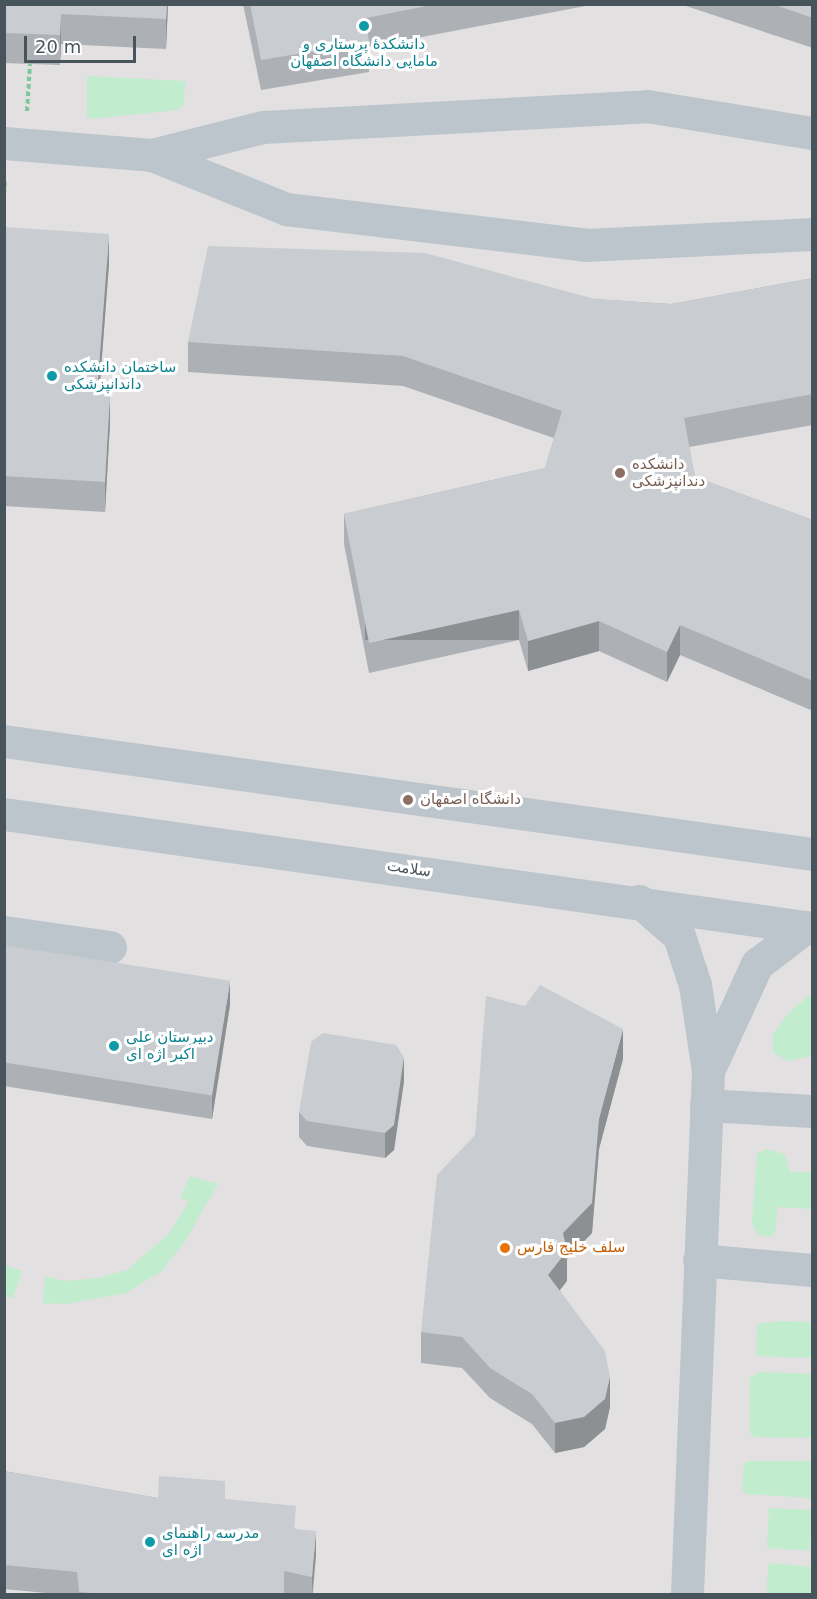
<!DOCTYPE html>
<meta charset="utf-8">
<style>
body{margin:0}
#map{position:relative;width:817px;height:1599px;overflow:hidden;background:#f2efef;font-family:"DejaVu Sans",Cairo,sans-serif}
div>[style]{position:absolute}
.education>*{inset:0;background:#e2e0e1;transform-origin:0 0}
.green>*{inset:0;background:#c1ecce;transform-origin:0 0}
.path>*{height:4px;margin-top:-2px;transform-origin:0;background:repeating-linear-gradient(90deg,#7bc89b 0 4.5px,transparent 0 7.5px)}
.minor>*{height:33px;margin:-16.5px;padding:0 16.5px;transform-origin:16.5px;border-radius:16.5px;background:#bcc5cb}
.wall>*{inset:0;background:#adb0b4}
.shaded-wall>*{inset:0;background:#8d9092;transform-origin:0 0}
.building>*{inset:0;background:#c9cdd1;transform-origin:0 0}
.dots>*{width:16px;height:16px;translate:-50% -50%;box-sizing:border-box;border:3px solid #fff;border-radius:50%}
span{translate:-50% -50%;white-space:nowrap;text-align:center;line-height:1.15;-webkit-text-stroke:6px #fff;paint-order:stroke}
.culture-label{font-size:15px;color:#0d838f}
.left{translate:0 -50%;text-align:left}
.education-label{font-size:15px;color:#785e54}
.street-label{font-size:15px;color:#48545b}
.food-label{font-size:15px;color:#c56008}
.frame{position:absolute;inset:0;border:6px solid #48545b;pointer-events:none}
.scale{position:absolute;left:24px;top:36px;width:112px;height:27px;box-sizing:border-box;border:3px solid #48545b;border-top:0;padding-left:8px;font-size:18px;line-height:21px;white-space:nowrap;color:#48545b;-webkit-text-stroke:4px #fff;paint-order:stroke}
</style>
<div id="map">
<div class="education">
<div style="left:5px;top:5px;width:807px;height:1589px"></div>
</div>
<div class="green">
<div style="clip-path:polygon(87px 76px,185px 81px,184px 103px,179px 110px,90px 119px,87px 117px)"></div>
<div style="clip-path:polygon(812px 994px,812px 1056px,788px 1061px,773px 1052px,773px 1035px,790px 1011px)"></div>
<div style="clip-path:polygon(766px 1149px,785px 1154px,790px 1172px,812px 1172px,812px 1209px,777px 1207px,776px 1230px,771px 1237px,758px 1235px,752px 1223px,757px 1154px)"></div>
<div style="clip-path:polygon(190px 1176px,218px 1184px,185px 1241px,162px 1271px,126px 1293px,65px 1304px,43px 1303px,45px 1276px,64px 1281px,98px 1278px,127px 1270px,168px 1235px,189px 1201px,180px 1198px)"></div>
<div style="clip-path:polygon(5px 1265px,22px 1271px,13px 1298px,5px 1296px)"></div>
<div style="clip-path:polygon(781px 1321px,812px 1322px,812px 1358px,756px 1356px,757px 1324px)"></div>
<div style="clip-path:polygon(759px 1372px,812px 1374px,812px 1438px,754px 1437px,750px 1433px,750px 1378px)"></div>
<div style="clip-path:polygon(749px 1461px,812px 1461px,812px 1498px,746px 1494px,742px 1490px,744px 1464px)"></div>
<div style="left:769px;top:1508px;width:43px;height:40px;rotate:3deg"></div>
<div style="clip-path:polygon(769px 1563px,812px 1567px,812px 1594px,766px 1594px)"></div>
</div>
<div class="path">
<div style="left:27px;top:111px;width:47px;rotate:-86.3deg"></div>
<div style="left:4px;top:194px;width:15px;rotate:-86deg"></div>
</div>
<div class="minor">
<div style="left:4px;top:143px;width:148px;rotate:4.6deg"></div>
<div style="left:152px;top:155px;width:144px;rotate:21.9deg"></div>
<div style="left:286px;top:209px;width:302px;rotate:6.8deg"></div>
<div style="left:586px;top:245px;width:226px;rotate:-2.8deg"></div>
<div style="left:152px;top:155px;width:114px;rotate:-14.2deg"></div>
<div style="left:263px;top:127px;width:385px;rotate:-3.1deg"></div>
<div style="left:647px;top:106px;width:167px;rotate:9.3deg"></div>
<div style="left:4px;top:741px;width:816px;rotate:7.96deg"></div>
<div style="left:4px;top:814px;width:816px;rotate:8.03deg"></div>
<div style="left:639px;top:901px;width:53px;rotate:41.2deg"></div>
<div style="left:679px;top:936px;width:52px;rotate:71.9deg"></div>
<div style="left:695px;top:985px;width:87px;rotate:81.4deg"></div>
<div style="left:708px;top:1071px;width:523px;rotate:92.3deg"></div>
<div style="left:4px;top:932px;width:107px;rotate:8.1deg"></div>
<div style="left:708px;top:1071px;width:118px;rotate:-65.4deg"></div>
<div style="left:757px;top:964px;width:61px;rotate:-37.1deg"></div>
<div style="left:706px;top:1105px;width:106px;rotate:3.2deg"></div>
<div style="left:699px;top:1260px;width:113px;rotate:5.1deg"></div>
</div>
<div class="wall">
<div style="clip-path:polygon(4px 4px,168px 4px,166px 49px,61px 44px,60px 65px,4px 63px)"></div>
<div style="clip-path:polygon(243px 4px,596px 4px,369px 47px,369px 72px,261px 90px)"></div>
<div style="clip-path:polygon(680px 4px,813px 4px,813px 48px)"></div>
<div style="clip-path:polygon(4px 227px,109px 264px,99px 393px,110px 423px,105px 512px,4px 506px)"></div>
<div style="clip-path:polygon(813px 278px,813px 425px,689px 447px,695px 477px,813px 520px,813px 711px,680px 655px,667px 682px,599px 651px,528px 671px,519px 640px,369px 673px,344px 544px,344px 514px,545px 468px,554px 438px,403px 386px,188px 372px,188px 342px,595px 299px,671px 304px)"></div>
<div style="clip-path:polygon(4px 945px,230px 1005px,212px 1119px,4px 1086px)"></div>
<div style="clip-path:polygon(623px 1059px,599px 1149px,592px 1233px,567px 1259px,567px 1281px,560px 1290px,610px 1407px,605px 1429px,584px 1447px,555px 1453px,532px 1424px,490px 1398px,462px 1368px,421px 1363px,421px 1332px)"></div>
<div style="clip-path:polygon(404px 1081px,394px 1150px,385px 1158px,307px 1146px,299px 1137px,299px 1112px)"></div>
<div style="clip-path:polygon(4px 1471px,158px 1498px,225px 1499px,296px 1529px,316px 1555px,313px 1594px,57px 1594px,4px 1589px)"></div>
</div>
<div class="shaded-wall">
<div style="clip-path:polygon(167px 4px,168px 4px,166px 49px,166px 19px)"></div>
<div style="clip-path:polygon(61px 14px,61px 44px,60px 65px,60px 35px)"></div>
<div style="clip-path:polygon(109px 234px,109px 264px,97px 423px,97px 393px)"></div>
<div style="clip-path:polygon(110px 393px,110px 423px,105px 512px,105px 482px)"></div>
<div style="left:519px;top:610px;width:30px;height:154px;rotate:90deg"></div>
<div style="clip-path:polygon(599px 621px,599px 651px,528px 671px,528px 641px)"></div>
<div style="clip-path:polygon(680px 625px,680px 655px,667px 682px,667px 652px)"></div>
<div style="clip-path:polygon(230px 981px,230px 1005px,212px 1119px,212px 1094px)"></div>
<div style="clip-path:polygon(623px 1029px,623px 1059px,599px 1149px,592px 1233px,567px 1259px,567px 1281px,548px 1305px,548px 1275px,599px 1119px)"></div>
<div style="clip-path:polygon(404px 1057px,404px 1081px,394px 1150px,385px 1158px,385px 1133px)"></div>
<div style="clip-path:polygon(610px 1377px,610px 1407px,605px 1429px,584px 1447px,555px 1453px,555px 1423px)"></div>
<div style="clip-path:polygon(316px 1531px,316px 1555px,312px 1594px,312px 1577px)"></div>
</div>
<div class="building">
<div style="clip-path:polygon(4px 4px,167px 4px,166px 19px,61px 14px,60px 35px,4px 33px)"></div>
<div style="clip-path:polygon(250px 4px,437px 4px,366px 18px,369px 42px,261px 60px)"></div>
<div style="clip-path:polygon(772px 4px,813px 4px,813px 18px)"></div>
<div style="clip-path:polygon(4px 227px,109px 234px,97px 393px,110px 393px,105px 482px,4px 476px)"></div>
<div style="clip-path:polygon(208px 246px,425px 253px,595px 299px,671px 304px,813px 278px,813px 394px,684px 418px,695px 477px,813px 520px,813px 681px,680px 625px,667px 652px,599px 621px,528px 641px,519px 610px,369px 643px,344px 514px,545px 468px,562px 411px,403px 356px,188px 342px)"></div>
<div style="left:4px;top:945px;width:229px;height:116px;rotate:9deg"></div>
<div style="clip-path:polygon(540px 985px,623px 1029px,599px 1119px,592px 1203px,563px 1233px,567px 1251px,548px 1275px,605px 1351px,610px 1377px,605px 1399px,584px 1417px,555px 1423px,532px 1394px,490px 1368px,462px 1337px,421px 1332px,437px 1175px,475px 1135px,486px 996px,525px 1006px)"></div>
<div style="clip-path:polygon(323px 1033px,396px 1045px,404px 1057px,394px 1125px,385px 1133px,307px 1121px,299px 1112px,311px 1042px)"></div>
<div style="clip-path:polygon(4px 1471px,158px 1498px,159px 1476px,225px 1481px,225px 1499px,296px 1506px,294px 1529px,316px 1531px,312px 1577px,284px 1571px,284px 1594px,105px 1594px,79px 1592px,77px 1572px,4px 1565px)"></div>
</div>
<div class="dots">
<div style="left:364px;top:26px;background:#0f9aa8"></div>
<div style="left:52px;top:376px;background:#0f9aa8"></div>
<div style="left:620px;top:473px;background:#8d6e63"></div>
<div style="left:408px;top:800px;background:#8d6e63"></div>
<div style="left:114px;top:1046px;background:#0f9aa8"></div>
<div style="left:505px;top:1248px;background:#e8710a"></div>
<div style="left:150px;top:1542px;background:#0f9aa8"></div>
</div>
<div class="culture-label">
<span style="left:364px;top:53px">دانشکدهٔ پرستاری و<br>مامایی دانشگاه اصفهان</span>
<span class="left" style="left:64px;top:376px">ساختمان دانشکده<br>داندانپزشکی</span>
<span class="left" style="left:126px;top:1046px">دبیرستان علی<br>اکبر اژه ای</span>
<span class="left" style="left:162px;top:1542px">مدرسه راهنمای<br>اژه ای</span>
</div>
<div class="education-label">
<span class="left" style="left:632px;top:473px">دانشکده<br>دندانپزشکی</span>
<span class="left" style="left:420px;top:800px">دانشگاه اصفهان</span>
</div>
<div class="street-label">
<span style="left:409px;top:869px;rotate:8deg">سلامت</span>
</div>
<div class="food-label">
<span class="left" style="left:517px;top:1248px">سلف خلیج فارس</span>
</div>
<div class="frame"></div>
<div class="scale">20 m</div>
</div>
